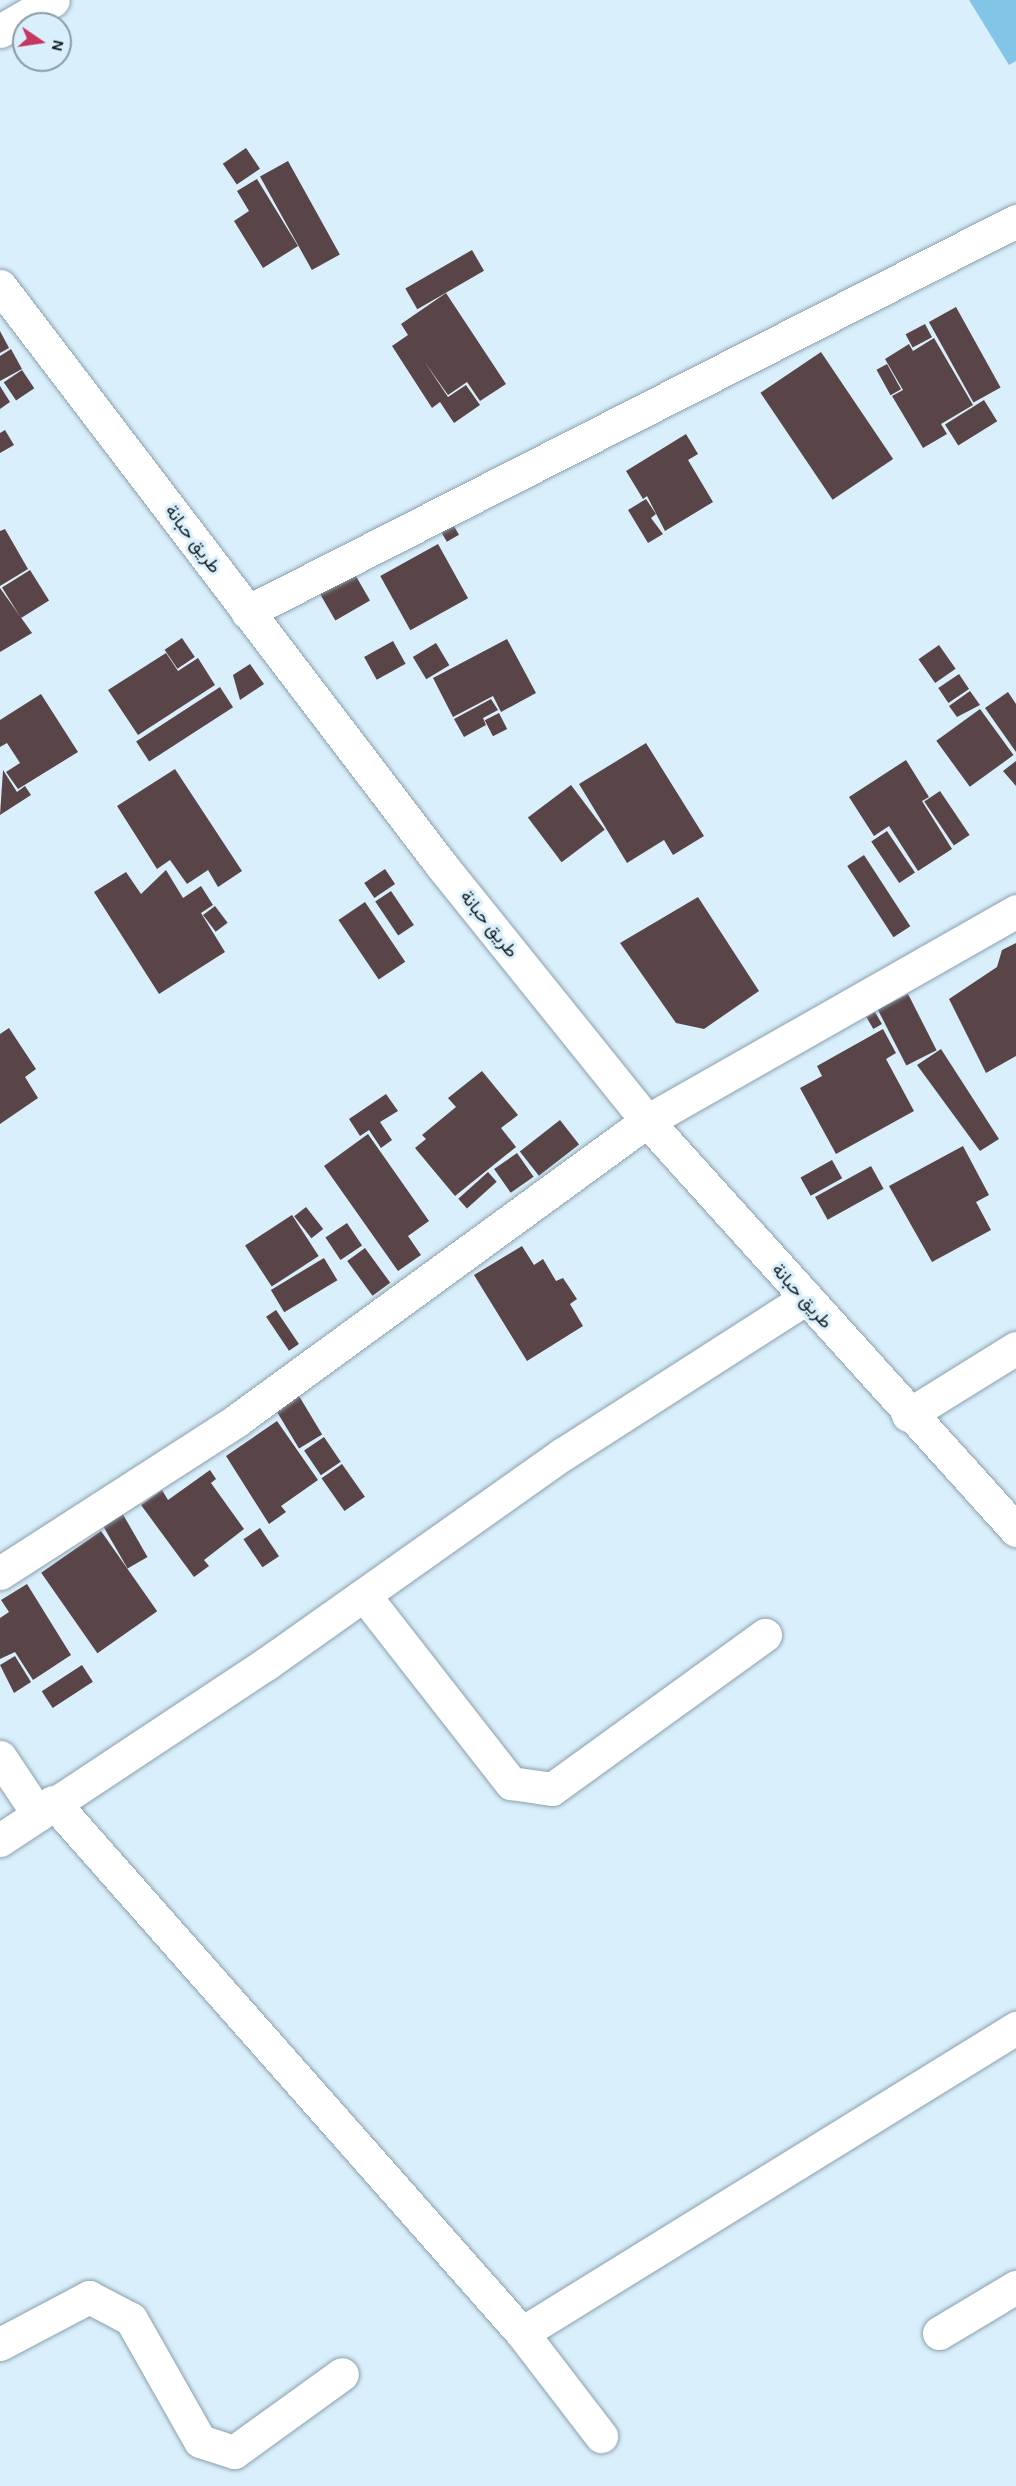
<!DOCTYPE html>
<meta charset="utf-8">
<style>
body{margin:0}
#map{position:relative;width:1016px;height:2486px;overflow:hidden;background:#d9f0fc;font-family:Karla,Vazirmatn,sans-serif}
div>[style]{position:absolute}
.green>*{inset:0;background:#82c5e7}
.building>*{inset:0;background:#594447;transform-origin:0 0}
.roads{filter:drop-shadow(0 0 2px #8ba0ac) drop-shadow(0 0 2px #8ba0ac)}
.minor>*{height:33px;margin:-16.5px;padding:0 16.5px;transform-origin:16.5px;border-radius:16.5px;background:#fff}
.tertiary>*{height:33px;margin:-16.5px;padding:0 16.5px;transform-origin:16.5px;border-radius:16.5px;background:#fff}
span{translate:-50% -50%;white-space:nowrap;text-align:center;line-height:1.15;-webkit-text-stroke:6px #d9f0fc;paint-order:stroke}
.street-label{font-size:18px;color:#131b1f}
.north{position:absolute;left:12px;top:12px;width:60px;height:60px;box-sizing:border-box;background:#d9f0fc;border:2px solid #8a9ba4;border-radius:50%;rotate:103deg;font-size:16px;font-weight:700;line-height:24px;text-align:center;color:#131b1f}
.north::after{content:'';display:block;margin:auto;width:21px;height:27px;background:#c6375e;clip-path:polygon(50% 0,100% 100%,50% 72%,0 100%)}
</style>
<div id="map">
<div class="green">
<div style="clip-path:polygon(969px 0,1016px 0,1016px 61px,1009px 65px)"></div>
</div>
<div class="building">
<div style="left:246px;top:148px;width:25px;height:28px;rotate:56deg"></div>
<div style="left:288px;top:161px;width:107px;height:32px;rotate:61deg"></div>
<div style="clip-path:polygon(257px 179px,298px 246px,263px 268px,234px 221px,249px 211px,237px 191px)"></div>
<div style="left:472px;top:250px;width:24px;height:77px;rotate:60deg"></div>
<div style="clip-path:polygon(446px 293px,506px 384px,480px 401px,467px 382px,448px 395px,424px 361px,448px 397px,466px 385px,480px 405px,454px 423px,440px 402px,432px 408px,392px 346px,408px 335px,401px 324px)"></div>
<div style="left:956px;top:307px;width:92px;height:31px;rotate:61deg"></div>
<div style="left:925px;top:324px;width:15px;height:22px;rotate:62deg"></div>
<div style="clip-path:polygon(0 331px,9px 348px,0 353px)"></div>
<div style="clip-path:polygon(934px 338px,973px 405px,941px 424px,947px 434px,923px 448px,892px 396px,903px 390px,885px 359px,909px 344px,913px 351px)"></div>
<div style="clip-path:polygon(11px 349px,22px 369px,0 381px,0 356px)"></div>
<div style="left:821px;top:352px;width:129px;height:73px;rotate:56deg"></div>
<div style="left:887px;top:364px;width:29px;height:12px;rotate:61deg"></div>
<div style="left:22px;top:370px;width:22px;height:22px;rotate:56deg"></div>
<div style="clip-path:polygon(0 386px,10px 402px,0 409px)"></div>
<div style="left:984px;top:400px;width:25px;height:46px;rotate:58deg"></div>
<div style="clip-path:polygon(5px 430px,14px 445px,0 453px,0 433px)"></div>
<div style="clip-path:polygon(686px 434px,698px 454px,688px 460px,713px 502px,665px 531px,647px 496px,643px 499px,626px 471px)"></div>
<div style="clip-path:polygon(646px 499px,656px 514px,651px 518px,663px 534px,648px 543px,628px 510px)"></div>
<div style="left:451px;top:521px;width:16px;height:14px;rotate:60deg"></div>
<div style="clip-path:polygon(5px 529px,28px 569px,0 586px,0 531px)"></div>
<div style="left:438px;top:544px;width:62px;height:66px;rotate:61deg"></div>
<div style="left:30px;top:570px;width:36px;height:33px;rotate:58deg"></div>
<div style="left:353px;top:571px;width:34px;height:40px;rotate:60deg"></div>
<div style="clip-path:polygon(0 588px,32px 633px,0 652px)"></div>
<div style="left:182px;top:638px;width:23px;height:21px;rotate:56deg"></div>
<div style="clip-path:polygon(507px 639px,536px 693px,501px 712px,493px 696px,453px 717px,433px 678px)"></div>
<div style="left:393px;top:641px;width:26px;height:33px;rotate:61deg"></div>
<div style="left:436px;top:643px;width:26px;height:27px;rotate:59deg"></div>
<div style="left:939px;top:645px;width:29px;height:25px;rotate:55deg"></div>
<div style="clip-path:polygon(166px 653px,178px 671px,198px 658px,215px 685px,138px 735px,108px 690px)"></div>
<div style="clip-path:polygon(250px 664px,264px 684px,240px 700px,233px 675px)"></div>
<div style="left:959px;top:674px;width:18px;height:25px;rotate:56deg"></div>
<div style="left:220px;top:687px;width:24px;height:100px;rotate:57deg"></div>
<div style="clip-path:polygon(970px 691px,980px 705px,957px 717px,949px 706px)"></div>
<div style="clip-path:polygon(1008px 692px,1016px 704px,1016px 752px,985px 708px)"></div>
<div style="clip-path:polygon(41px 694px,78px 752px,18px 789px,6px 772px,20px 763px,7px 743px,0 747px,0 720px)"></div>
<div style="clip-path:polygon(491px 699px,498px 710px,483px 718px,486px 725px,464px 737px,454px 719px)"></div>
<div style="left:980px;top:709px;width:57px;height:54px;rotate:54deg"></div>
<div style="left:499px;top:713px;width:18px;height:16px;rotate:63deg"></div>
<div style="clip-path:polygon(646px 743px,704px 836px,673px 855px,664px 840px,627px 863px,579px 784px)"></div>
<div style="clip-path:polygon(906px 760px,929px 797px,922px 801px,952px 849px,918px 871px,889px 826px,874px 836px,849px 797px)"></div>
<div style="clip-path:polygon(1016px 761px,1016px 786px,1003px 771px)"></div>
<div style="clip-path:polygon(175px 769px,242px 871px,218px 887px,208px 870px,187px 884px,170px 860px,157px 869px,117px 806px)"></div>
<div style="clip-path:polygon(3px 770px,17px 792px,25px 786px,31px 795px,0 815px)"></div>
<div style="left:571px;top:785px;width:56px;height:54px;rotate:53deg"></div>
<div style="left:940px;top:791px;width:53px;height:19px;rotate:56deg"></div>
<div style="left:887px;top:831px;width:50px;height:19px;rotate:56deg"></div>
<div style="left:864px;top:855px;width:85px;height:20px;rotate:57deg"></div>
<div style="left:385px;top:869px;width:18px;height:25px;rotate:56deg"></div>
<div style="clip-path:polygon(166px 870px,183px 898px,201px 886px,213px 905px,201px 913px,225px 952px,159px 994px,94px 892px,126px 872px,141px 894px)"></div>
<div style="left:391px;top:891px;width:41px;height:19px;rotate:56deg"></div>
<div style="clip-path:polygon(698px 897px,759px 991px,704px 1029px,676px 1023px,620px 943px)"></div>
<div style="left:365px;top:902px;width:72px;height:32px;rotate:56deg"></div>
<div style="left:215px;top:906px;width:21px;height:15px;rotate:53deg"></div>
<div style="clip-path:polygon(1016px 943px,1016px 1056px,986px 1073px,949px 999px,997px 967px,1002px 950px)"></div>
<div style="left:908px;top:994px;width:63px;height:34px;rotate:63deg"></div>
<div style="left:875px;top:1012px;width:14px;height:10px;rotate:60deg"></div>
<div style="clip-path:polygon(9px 1028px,36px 1069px,25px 1077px,38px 1098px,0 1124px,0 1034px)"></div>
<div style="clip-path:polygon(883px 1029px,896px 1053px,886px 1059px,914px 1111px,836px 1154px,800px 1088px,822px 1076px,817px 1066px)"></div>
<div style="clip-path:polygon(941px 1049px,999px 1139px,980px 1151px,917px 1065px)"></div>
<div style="clip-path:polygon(482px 1071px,518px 1115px,501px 1128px,516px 1147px,455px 1196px,415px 1148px,426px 1139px,422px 1135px,456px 1107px,448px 1098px)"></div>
<div style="clip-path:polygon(386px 1094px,398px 1111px,380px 1122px,392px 1140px,381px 1148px,369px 1130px,360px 1136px,349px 1119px)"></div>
<div style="left:560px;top:1120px;width:31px;height:51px;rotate:52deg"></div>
<div style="clip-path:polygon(368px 1134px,429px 1221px,408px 1236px,421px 1255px,398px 1271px,324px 1166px)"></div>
<div style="clip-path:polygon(963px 1146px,989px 1195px,976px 1202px,991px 1230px,932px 1262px,889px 1186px)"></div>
<div style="left:517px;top:1153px;width:29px;height:28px;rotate:55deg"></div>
<div style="left:832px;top:1160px;width:21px;height:36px;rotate:61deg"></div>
<div style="left:871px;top:1166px;width:26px;height:64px;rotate:61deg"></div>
<div style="left:488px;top:1172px;width:13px;height:40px;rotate:48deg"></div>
<div style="left:306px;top:1207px;width:28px;height:15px;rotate:52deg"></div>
<div style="left:292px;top:1215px;width:49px;height:56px;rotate:57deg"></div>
<div style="left:347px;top:1223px;width:27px;height:26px;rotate:56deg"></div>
<div style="clip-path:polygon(522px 1246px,534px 1265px,543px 1259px,556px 1281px,563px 1278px,577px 1299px,570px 1304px,583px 1326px,527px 1361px,474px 1275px)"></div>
<div style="left:365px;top:1248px;width:43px;height:22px;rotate:54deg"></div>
<div style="left:324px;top:1258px;width:26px;height:62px;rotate:59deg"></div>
<div style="left:276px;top:1310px;width:41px;height:12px;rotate:56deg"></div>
<div style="left:299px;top:1396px;width:45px;height:27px;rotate:59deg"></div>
<div style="clip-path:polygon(277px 1421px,318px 1480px,281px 1506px,286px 1512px,269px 1524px,226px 1456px)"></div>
<div style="left:324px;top:1437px;width:30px;height:24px;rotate:56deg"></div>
<div style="left:342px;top:1464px;width:40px;height:25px;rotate:55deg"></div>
<div style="clip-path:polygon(210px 1470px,216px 1479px,211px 1483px,244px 1529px,204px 1560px,209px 1566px,194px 1577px,141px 1505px,162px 1490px,168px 1500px)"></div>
<div style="left:121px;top:1511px;width:53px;height:23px;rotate:60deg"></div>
<div style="left:260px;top:1528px;width:34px;height:20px;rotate:56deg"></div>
<div style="left:101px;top:1531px;width:98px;height:73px;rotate:55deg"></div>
<div style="clip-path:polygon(27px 1584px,71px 1655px,33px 1680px,15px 1652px,0 1659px,0 1618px,9px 1612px,1px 1600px)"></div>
<div style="clip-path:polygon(15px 1656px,31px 1682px,14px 1693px,0 1665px)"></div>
<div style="left:82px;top:1665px;width:20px;height:48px;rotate:57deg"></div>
</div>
<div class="roads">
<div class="minor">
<div style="left:0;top:31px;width:61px;rotate:-30.3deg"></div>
<div style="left:247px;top:612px;width:863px;rotate:-26.95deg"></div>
<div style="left:908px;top:1415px;width:127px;rotate:-31.8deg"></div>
<div style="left:0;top:1573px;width:282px;rotate:-32.8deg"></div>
<div style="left:237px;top:1420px;width:507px;rotate:-36.1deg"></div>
<div style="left:647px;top:1121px;width:425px;rotate:-29.6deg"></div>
<div style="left:364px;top:1595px;width:239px;rotate:52deg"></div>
<div style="left:511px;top:1783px;width:41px;rotate:8.3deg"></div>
<div style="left:552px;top:1789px;width:263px;rotate:-35.9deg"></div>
<div style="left:0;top:1757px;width:69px;rotate:56.3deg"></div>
<div style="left:53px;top:1802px;width:708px;rotate:48.55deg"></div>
<div style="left:522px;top:2333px;width:581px;rotate:-31.69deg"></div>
<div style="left:0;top:1840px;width:319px;rotate:-33.5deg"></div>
<div style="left:266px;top:1664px;width:364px;rotate:-35.3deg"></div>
<div style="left:563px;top:1454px;width:287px;rotate:-32.7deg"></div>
<div style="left:522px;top:2333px;width:130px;rotate:52.5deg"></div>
<div style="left:939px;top:2333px;width:90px;rotate:-30.9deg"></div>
<div style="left:0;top:2344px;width:101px;rotate:-27.8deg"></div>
<div style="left:89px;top:2297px;width:47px;rotate:27.6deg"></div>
<div style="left:131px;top:2319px;width:140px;rotate:60.5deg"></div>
<div style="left:200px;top:2441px;width:36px;rotate:18deg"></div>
<div style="left:234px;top:2452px;width:133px;rotate:-35.8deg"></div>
</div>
<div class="tertiary">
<div style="left:0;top:286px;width:729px;rotate:52.69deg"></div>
<div style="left:442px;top:866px;width:327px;rotate:51.2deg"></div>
<div style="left:647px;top:1121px;width:551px;rotate:47.94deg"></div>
</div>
</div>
<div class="street-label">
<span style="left:193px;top:539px;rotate:53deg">طريق حبانة</span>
<span style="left:489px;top:924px;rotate:51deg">طريق حبانة</span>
<span style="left:802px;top:1296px;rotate:48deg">طريق حبانة</span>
</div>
<div class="north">N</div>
</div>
